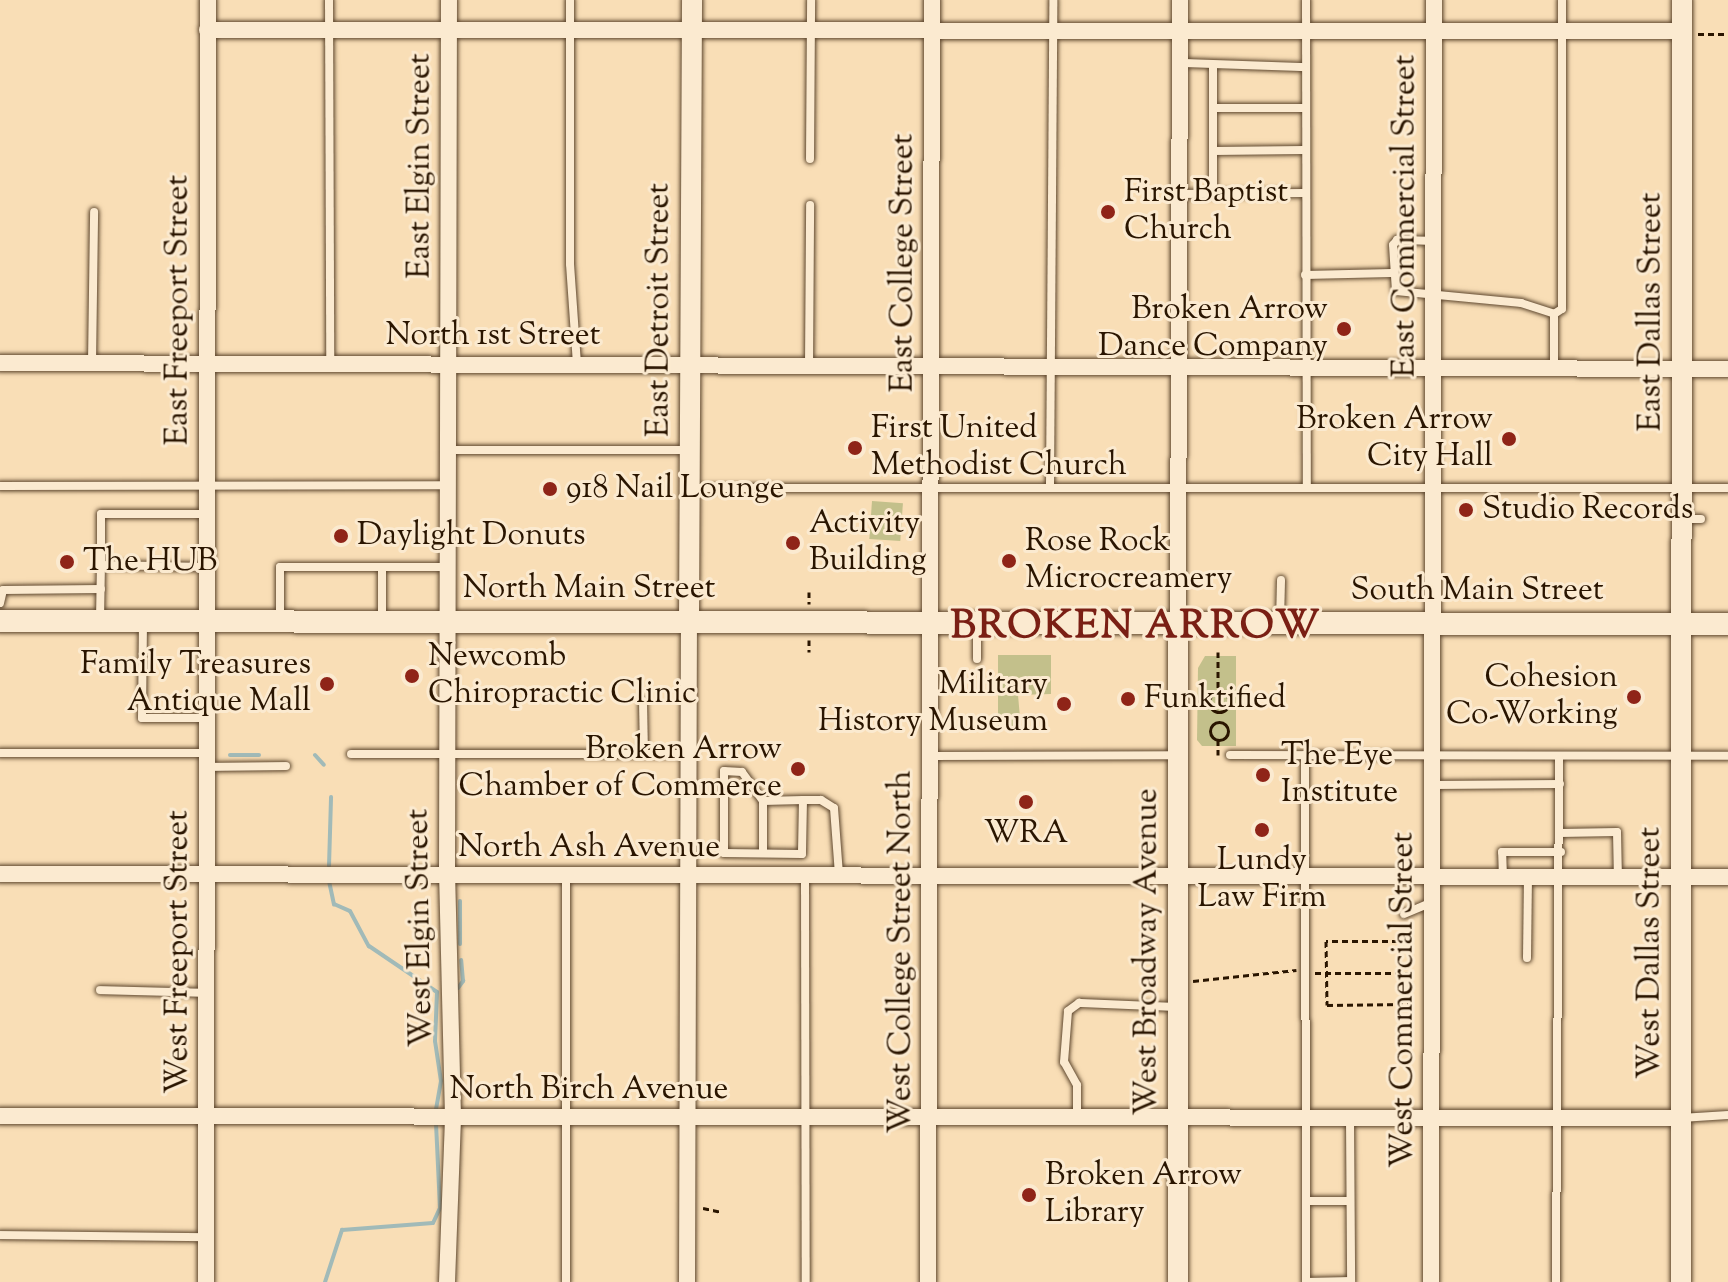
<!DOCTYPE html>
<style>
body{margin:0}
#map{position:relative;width:1728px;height:1282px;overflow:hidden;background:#f9deb6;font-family:"Sorts Mill Goudy",serif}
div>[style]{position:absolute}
.green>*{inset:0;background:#c3c08b;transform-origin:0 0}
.stream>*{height:4px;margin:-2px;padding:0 2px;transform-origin:2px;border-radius:2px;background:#a1bab8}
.path>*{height:3px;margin-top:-1.5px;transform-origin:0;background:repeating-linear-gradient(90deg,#2a1500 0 6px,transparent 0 10px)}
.path>.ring{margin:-1.5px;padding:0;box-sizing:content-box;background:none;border:3px solid #2a1500;border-radius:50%}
.roads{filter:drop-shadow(0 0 2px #5e472e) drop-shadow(0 0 2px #5e472e)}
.service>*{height:8px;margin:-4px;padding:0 4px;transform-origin:4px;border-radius:4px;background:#fbead0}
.minor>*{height:16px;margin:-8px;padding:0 8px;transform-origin:8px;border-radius:8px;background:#fbead0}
.tertiary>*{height:20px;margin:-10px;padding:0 10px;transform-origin:10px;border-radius:10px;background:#fbead0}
.secondary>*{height:22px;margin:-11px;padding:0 11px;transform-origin:11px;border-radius:11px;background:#fbead0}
.dots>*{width:22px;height:22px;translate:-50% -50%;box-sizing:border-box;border:4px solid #fbead0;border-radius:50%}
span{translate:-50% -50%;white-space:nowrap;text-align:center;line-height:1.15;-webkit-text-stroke:6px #fbead0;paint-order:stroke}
.street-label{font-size:32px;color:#2a1500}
.poi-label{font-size:32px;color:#2a1500}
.left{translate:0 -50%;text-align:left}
.right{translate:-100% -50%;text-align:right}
.district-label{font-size:40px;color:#7a1f14;font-weight:700;letter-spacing:2px}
</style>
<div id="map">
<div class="green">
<div style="left:872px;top:501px;width:31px;height:38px;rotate:4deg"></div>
<div style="clip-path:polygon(998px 655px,1051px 655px,1051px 694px,1018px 695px,1021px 729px,998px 729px)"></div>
<div style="clip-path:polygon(1205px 656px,1236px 656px,1236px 746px,1202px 746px,1197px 740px,1198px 668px)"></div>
</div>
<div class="stream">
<div style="left:230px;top:755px;width:29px"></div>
<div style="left:315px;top:755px;width:13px;rotate:48deg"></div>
<div style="left:329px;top:866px;width:69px;rotate:-88.3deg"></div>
<div style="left:329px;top:881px;width:24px;rotate:78deg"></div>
<div style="left:334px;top:904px;width:17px;rotate:24deg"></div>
<div style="left:350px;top:911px;width:40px;rotate:62deg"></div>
<div style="left:369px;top:946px;width:82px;rotate:34.1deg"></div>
<div style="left:437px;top:992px;width:49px;rotate:92.3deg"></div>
<div style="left:435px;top:1041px;width:40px;rotate:81.5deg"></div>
<div style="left:441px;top:1081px;width:34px;rotate:100deg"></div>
<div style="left:460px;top:901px;width:43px;rotate:90deg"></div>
<div style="left:458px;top:988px;width:9px;rotate:-54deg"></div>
<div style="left:463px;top:981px;width:21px;rotate:-95deg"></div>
<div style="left:325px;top:1282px;width:55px;rotate:-71.9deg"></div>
<div style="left:342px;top:1230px;width:91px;rotate:-4.4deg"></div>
<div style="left:433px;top:1223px;width:17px;rotate:-65deg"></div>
<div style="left:440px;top:1208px;width:85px;rotate:-92.7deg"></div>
</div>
<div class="path">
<div style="left:1698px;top:34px;width:30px"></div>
<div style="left:809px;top:592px;width:12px;rotate:90deg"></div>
<div style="left:809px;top:640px;width:12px;rotate:90deg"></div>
<div style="left:1218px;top:652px;width:40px;rotate:90deg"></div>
<div class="ring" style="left:1209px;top:692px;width:17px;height:17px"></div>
<div style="left:1196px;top:701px;width:13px;rotate:4deg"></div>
<div class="ring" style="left:1210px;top:722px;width:15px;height:15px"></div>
<div style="left:1218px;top:740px;width:15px;rotate:90deg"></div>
<div style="left:1408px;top:941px;width:82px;rotate:180deg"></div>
<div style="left:1326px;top:941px;width:64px;rotate:89.1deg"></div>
<div style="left:1327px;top:1005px;width:81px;rotate:-0.7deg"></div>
<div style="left:1315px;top:973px;width:93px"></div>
<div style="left:1193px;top:981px;width:104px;rotate:-6.1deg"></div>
<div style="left:703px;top:1208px;width:19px;rotate:12deg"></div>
</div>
<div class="roads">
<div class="service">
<div style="left:329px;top:0;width:364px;rotate:89.8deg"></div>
<div style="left:570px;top:0;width:264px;rotate:90deg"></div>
<div style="left:570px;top:264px;width:100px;rotate:86deg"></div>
<div style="left:1306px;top:0;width:488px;rotate:89.9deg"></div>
<div style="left:1181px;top:63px;width:123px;rotate:1.9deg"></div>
<div style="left:1213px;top:67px;width:126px;rotate:90deg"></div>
<div style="left:1213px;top:108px;width:91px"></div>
<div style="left:1213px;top:151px;width:91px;rotate:-0.6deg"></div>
<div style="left:810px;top:159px;width:159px;rotate:-89.6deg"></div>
<div style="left:1179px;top:194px;width:125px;rotate:-0.5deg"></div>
<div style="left:1434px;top:241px;width:37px;rotate:-178deg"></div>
<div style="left:1397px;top:240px;width:6px;rotate:129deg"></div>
<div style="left:1393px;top:245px;width:46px;rotate:86.3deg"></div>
<div style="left:1396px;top:291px;width:126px;rotate:5.5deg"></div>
<div style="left:1521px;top:303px;width:35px;rotate:18deg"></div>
<div style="left:1305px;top:275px;width:87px;rotate:-1.3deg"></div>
<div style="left:92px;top:363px;width:151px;rotate:-89.2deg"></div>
<div style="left:1554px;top:365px;width:51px;rotate:-90deg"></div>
<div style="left:1554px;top:314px;width:9px;rotate:-32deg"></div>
<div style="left:1562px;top:309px;width:309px;rotate:-90deg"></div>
<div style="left:809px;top:366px;width:161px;rotate:-89.6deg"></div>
<div style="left:449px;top:450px;width:239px"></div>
<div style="left:0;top:486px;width:448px;rotate:-0.1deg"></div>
<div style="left:1050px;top:486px;width:486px;rotate:-89.6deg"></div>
<div style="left:690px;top:488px;width:1038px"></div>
<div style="left:1682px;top:519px;width:19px"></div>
<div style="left:101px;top:565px;width:51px;rotate:-90deg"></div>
<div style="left:101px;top:514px;width:106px"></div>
<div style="left:0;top:603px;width:13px;rotate:-77deg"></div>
<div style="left:3px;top:590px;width:98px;rotate:-0.6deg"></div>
<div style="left:100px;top:620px;width:55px;rotate:-89deg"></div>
<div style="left:101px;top:565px;width:106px;rotate:1.1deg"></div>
<div style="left:280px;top:620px;width:53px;rotate:-90deg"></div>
<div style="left:280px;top:567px;width:169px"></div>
<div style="left:382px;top:620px;width:53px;rotate:-90deg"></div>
<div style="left:143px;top:622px;width:96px;rotate:90.6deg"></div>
<div style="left:142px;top:718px;width:63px"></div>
<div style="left:1280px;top:622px;width:42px;rotate:-88.6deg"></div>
<div style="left:977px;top:624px;width:35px;rotate:90deg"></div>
<div style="left:643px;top:701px;width:53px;rotate:88.9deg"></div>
<div style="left:0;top:753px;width:205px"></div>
<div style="left:351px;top:754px;width:338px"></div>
<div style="left:1230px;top:755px;width:498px;rotate:0.1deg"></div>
<div style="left:1305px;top:755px;width:527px;rotate:89.89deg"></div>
<div style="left:931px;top:756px;width:246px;rotate:-0.2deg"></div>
<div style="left:206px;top:767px;width:80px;rotate:-0.7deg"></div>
<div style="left:1434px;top:785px;width:126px;rotate:-0.5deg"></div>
<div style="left:803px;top:800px;width:54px;rotate:91.1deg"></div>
<div style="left:802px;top:854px;width:78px;rotate:-179.3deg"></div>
<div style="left:724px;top:853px;width:82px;rotate:-90deg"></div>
<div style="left:724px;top:771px;width:18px;rotate:3deg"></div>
<div style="left:742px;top:772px;width:36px;rotate:54deg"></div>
<div style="left:763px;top:801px;width:40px;rotate:-1.4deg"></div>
<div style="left:803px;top:800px;width:18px"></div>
<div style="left:821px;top:800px;width:15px;rotate:32deg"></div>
<div style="left:834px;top:808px;width:67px;rotate:85.7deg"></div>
<div style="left:1560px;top:833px;width:57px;rotate:-1deg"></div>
<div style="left:1617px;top:832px;width:46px;rotate:88.8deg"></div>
<div style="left:763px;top:853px;width:52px;rotate:-90deg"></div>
<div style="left:805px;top:876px;width:406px;rotate:89.9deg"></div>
<div style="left:1503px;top:877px;width:25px;rotate:-92deg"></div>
<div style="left:1502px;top:852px;width:59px"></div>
<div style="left:1404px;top:914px;width:30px;rotate:-23deg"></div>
<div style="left:1527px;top:958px;width:81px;rotate:-89.3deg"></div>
<div style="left:100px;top:990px;width:107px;rotate:1.6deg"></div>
<div style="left:1077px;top:1117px;width:32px;rotate:-90deg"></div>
<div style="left:1077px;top:1085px;width:26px;rotate:-119deg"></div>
<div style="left:1064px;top:1062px;width:51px;rotate:-85.5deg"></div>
<div style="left:1068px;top:1011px;width:14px;rotate:-36deg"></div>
<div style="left:1079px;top:1003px;width:99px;rotate:2.3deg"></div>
<div style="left:1681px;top:1118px;width:47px;rotate:-3.7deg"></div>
<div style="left:1350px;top:1119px;width:163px;rotate:89.6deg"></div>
<div style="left:1306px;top:1201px;width:44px"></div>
<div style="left:0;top:1235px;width:206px;rotate:0.6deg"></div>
<div style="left:566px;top:1282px;width:407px;rotate:-90deg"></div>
<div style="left:1306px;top:1282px;width:45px;rotate:-1.3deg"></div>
<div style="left:1556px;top:1282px;width:523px;rotate:-89.67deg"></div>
</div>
<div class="minor">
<div style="left:207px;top:30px;width:1475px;rotate:0.04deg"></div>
<div style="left:0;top:363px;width:1728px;rotate:0.2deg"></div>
<div style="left:1178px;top:622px;width:622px;rotate:-89.82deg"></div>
<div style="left:0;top:874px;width:1728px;rotate:0.1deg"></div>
<div style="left:0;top:1116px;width:1680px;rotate:0.07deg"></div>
<div style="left:206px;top:1282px;width:1282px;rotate:-89.91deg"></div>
<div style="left:447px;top:1282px;width:165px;rotate:-87.9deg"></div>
<div style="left:453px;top:1117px;width:242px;rotate:-91.4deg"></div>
<div style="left:447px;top:875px;width:875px;rotate:-89.87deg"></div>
<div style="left:687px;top:1282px;width:661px;rotate:-89.83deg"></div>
<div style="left:928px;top:1282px;width:1282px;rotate:-89.82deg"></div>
<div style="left:1431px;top:1282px;width:1282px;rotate:-89.87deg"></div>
</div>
<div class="tertiary">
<div style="left:689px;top:621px;width:621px;rotate:-89.72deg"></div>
<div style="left:1178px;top:1282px;width:660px;rotate:-90deg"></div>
<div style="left:1681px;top:1282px;width:1282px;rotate:-89.96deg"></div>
</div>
<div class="secondary">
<div style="left:0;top:621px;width:1728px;rotate:0.1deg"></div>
</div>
</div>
<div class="dots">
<div style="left:1108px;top:212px;background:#8f2418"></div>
<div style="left:1344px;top:329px;background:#8f2418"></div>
<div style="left:1509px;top:439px;background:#8f2418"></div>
<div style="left:855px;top:448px;background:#8f2418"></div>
<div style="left:550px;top:489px;background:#8f2418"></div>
<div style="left:1466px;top:510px;background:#8f2418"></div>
<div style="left:341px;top:536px;background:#8f2418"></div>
<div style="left:793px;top:543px;background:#8f2418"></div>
<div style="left:1009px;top:561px;background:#8f2418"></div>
<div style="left:67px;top:562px;background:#8f2418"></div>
<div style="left:412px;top:676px;background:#8f2418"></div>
<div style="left:327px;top:684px;background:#8f2418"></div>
<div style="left:1634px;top:697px;background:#8f2418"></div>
<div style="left:1128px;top:699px;background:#8f2418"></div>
<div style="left:1064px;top:704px;background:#8f2418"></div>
<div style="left:798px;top:769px;background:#8f2418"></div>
<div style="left:1263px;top:775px;background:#8f2418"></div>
<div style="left:1026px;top:802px;background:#8f2418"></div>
<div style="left:1262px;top:830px;background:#8f2418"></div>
<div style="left:1029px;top:1195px;background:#8f2418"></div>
</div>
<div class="street-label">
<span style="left:421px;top:166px;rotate:-90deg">East Elgin Street</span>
<span style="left:1406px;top:216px;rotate:-90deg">East Commercial Street</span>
<span style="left:904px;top:263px;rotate:-90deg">East College Street</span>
<span style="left:179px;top:310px;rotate:-90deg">East Freeport Street</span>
<span style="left:660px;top:310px;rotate:-90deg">East Detroit Street</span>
<span style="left:1652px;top:312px;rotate:-90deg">East Dallas Street</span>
<span style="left:493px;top:336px">North 1st Street</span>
<span style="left:589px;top:589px">North Main Street</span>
<span style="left:1477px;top:591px">South Main Street</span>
<span style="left:589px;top:848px">North Ash Avenue</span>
<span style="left:421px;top:928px;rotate:-91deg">West Elgin Street</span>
<span style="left:179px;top:952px;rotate:-90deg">West Freeport Street</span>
<span style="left:902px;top:952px;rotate:-90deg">West College Street North</span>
<span style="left:1148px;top:952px;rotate:-90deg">West Broadway Avenue</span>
<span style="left:1651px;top:953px;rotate:-90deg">West Dallas Street</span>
<span style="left:1404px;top:1000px;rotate:-90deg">West Commercial Street</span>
<span style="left:589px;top:1090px">North Birch Avenue</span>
</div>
<div class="poi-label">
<span class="left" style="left:1124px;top:212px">First Baptist<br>Church</span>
<span class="right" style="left:1328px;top:329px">Broken Arrow<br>Dance Company</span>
<span class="right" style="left:1493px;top:439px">Broken Arrow<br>City Hall</span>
<span class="left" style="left:871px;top:448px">First United<br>Methodist Church</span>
<span class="left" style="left:566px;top:489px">918 Nail Lounge</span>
<span class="left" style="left:1482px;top:510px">Studio Records</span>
<span class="left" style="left:809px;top:543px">Activity<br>Building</span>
<span class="left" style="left:357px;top:536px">Daylight Donuts</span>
<span class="left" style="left:1025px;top:561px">Rose Rock<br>Microcreamery</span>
<span class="left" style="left:83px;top:562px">The HUB</span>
<span class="left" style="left:428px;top:676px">Newcomb<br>Chiropractic Clinic</span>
<span class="right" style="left:311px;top:684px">Family Treasures<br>Antique Mall</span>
<span class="right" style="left:1618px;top:697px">Cohesion<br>Co-Working</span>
<span class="right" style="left:1048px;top:704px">Military<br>History Museum</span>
<span class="left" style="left:1144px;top:699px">Funktified</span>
<span class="right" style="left:782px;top:769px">Broken Arrow<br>Chamber of Commerce</span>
<span class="left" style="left:1281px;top:775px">The Eye<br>Institute</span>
<span style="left:1026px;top:834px">WRA</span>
<span style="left:1262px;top:880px">Lundy<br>Law Firm</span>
<span class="left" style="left:1045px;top:1195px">Broken Arrow<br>Library</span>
</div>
<div class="district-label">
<span style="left:1136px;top:628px">BROKEN ARROW</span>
</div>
</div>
